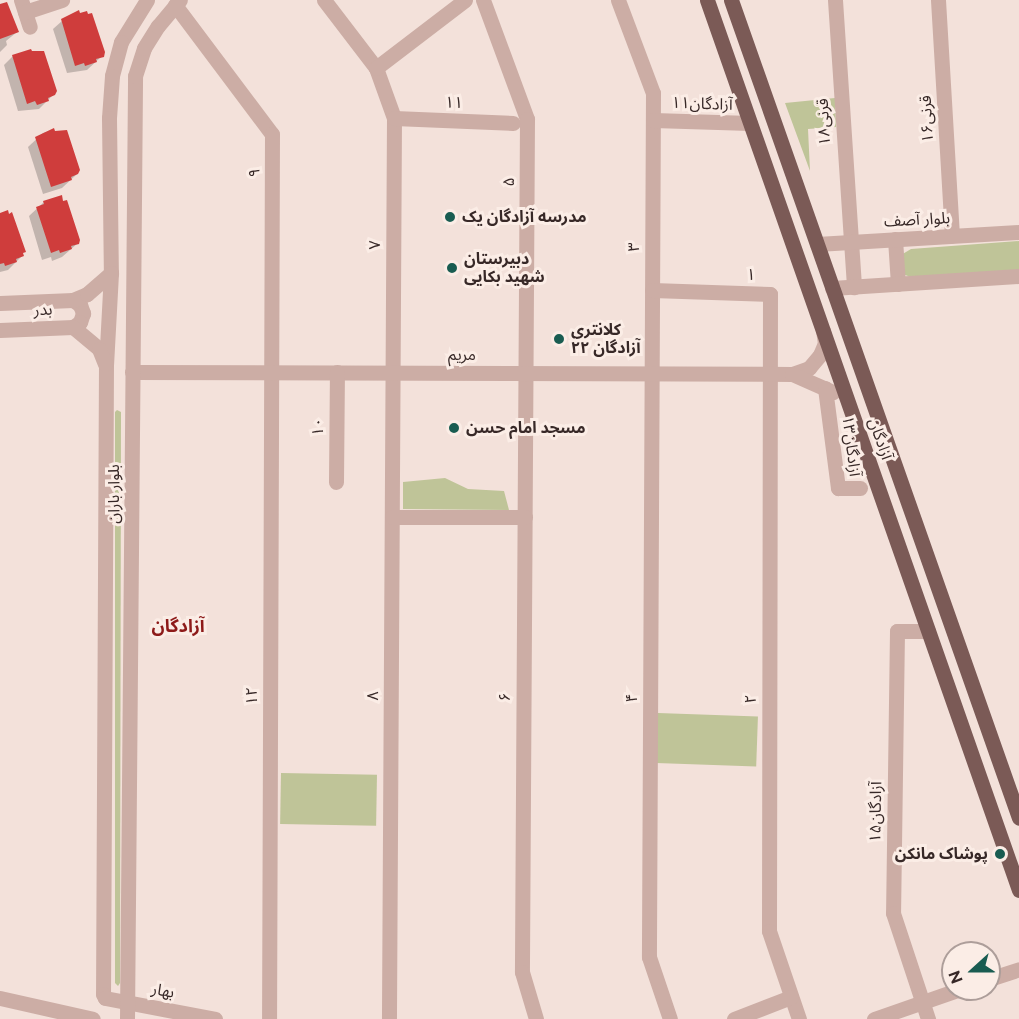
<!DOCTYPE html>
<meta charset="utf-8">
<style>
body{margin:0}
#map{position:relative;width:1019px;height:1019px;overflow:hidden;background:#f3e1da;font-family:Raleway,"Noto Sans Arabic",sans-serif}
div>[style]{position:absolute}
.green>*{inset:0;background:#bfc498;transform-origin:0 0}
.shadow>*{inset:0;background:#0003}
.building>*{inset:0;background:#cf3d3c}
.minor>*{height:15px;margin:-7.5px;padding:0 7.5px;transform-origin:7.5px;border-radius:7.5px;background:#ccada5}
.major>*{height:15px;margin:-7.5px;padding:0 7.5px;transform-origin:7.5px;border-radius:7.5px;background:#7b5a56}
.dots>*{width:16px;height:16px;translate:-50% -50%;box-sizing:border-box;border:3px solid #fbede6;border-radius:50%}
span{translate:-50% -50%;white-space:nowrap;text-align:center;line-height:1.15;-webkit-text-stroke:6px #fbede6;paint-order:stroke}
.street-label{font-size:16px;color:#372827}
.poi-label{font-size:16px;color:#372827;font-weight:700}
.left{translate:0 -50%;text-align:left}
.right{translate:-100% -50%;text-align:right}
.neighbourhood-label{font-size:18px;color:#8d1a19;font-weight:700}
.north{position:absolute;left:941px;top:941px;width:60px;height:60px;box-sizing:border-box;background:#fbede6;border:2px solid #ad9e9a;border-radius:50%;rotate:249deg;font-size:16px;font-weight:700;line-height:24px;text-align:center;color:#372827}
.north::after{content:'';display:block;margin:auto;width:21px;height:27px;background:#195c51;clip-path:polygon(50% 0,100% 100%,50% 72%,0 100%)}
</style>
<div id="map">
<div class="green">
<div style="clip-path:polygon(835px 98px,836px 127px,808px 129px,810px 171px,785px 103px)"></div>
<div style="clip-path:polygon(1019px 241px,1019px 273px,917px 279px,902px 274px,901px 255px,911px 249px)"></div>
<div style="clip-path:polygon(117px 410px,121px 412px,120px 983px,118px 986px,115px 983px,115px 412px)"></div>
<div style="clip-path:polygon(445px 478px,468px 489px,504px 491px,509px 510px,403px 509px,403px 482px)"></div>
<div style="left:658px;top:713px;width:100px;height:50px;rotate:2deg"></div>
<div style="left:281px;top:773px;width:96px;height:51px;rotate:1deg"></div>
</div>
<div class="shadow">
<div style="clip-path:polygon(0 6px,17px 32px,6px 41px,7px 45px,0 52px)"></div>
<div style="clip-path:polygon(62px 21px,102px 56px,87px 70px,67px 73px,53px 29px)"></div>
<div style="clip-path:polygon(31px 53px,54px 94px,39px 109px,18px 111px,4px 65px,13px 56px)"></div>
<div style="clip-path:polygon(53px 130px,77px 174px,62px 188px,43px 194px,28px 147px,43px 133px)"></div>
<div style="clip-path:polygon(44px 202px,78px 243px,62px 257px,52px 261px,51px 257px,42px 260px,29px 216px)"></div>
<div style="clip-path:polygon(0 214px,22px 256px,8px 270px,0 272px)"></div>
</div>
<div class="building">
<div style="clip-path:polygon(7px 2px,19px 32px,0 39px,0 4px)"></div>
<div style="clip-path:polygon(79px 10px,80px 13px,87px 11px,88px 14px,92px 13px,105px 52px,104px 57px,96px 59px,97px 62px,85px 66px,84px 63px,75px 66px,61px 19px)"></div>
<div style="clip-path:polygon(31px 49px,32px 51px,44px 51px,57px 91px,55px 95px,48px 98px,49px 101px,37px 105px,35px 101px,27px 104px,12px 55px)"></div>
<div style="clip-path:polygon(54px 128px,55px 131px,67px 130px,80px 170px,78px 174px,71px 177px,72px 180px,51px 187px,35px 137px)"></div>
<div style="clip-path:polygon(62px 195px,63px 201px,67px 200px,80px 240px,79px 244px,71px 246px,72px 249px,60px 253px,59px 250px,51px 253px,36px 207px,44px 204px,43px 201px)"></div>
<div style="clip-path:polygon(8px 210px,9px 214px,12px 212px,26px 252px,23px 253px,24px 256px,16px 259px,17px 262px,5px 266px,4px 263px,0 264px,0 213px)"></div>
</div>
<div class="minor">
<div style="left:21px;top:0;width:28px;rotate:72deg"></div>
<div style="left:147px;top:0;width:49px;rotate:121.8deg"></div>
<div style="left:121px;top:42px;width:35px;rotate:105deg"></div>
<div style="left:112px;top:76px;width:42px;rotate:94.1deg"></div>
<div style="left:109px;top:118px;width:155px;rotate:89.3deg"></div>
<div style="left:111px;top:273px;width:91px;rotate:93.1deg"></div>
<div style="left:106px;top:364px;width:630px;rotate:90.27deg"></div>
<div style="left:103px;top:994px;width:4px;rotate:63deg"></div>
<div style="left:105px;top:998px;width:112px;rotate:10.8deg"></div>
<div style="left:324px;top:0;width:86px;rotate:52.6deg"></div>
<div style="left:376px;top:68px;width:53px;rotate:70.2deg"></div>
<div style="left:394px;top:118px;width:901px;rotate:90.32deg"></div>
<div style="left:483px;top:0;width:127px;rotate:69.7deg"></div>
<div style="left:527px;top:119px;width:853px;rotate:90.34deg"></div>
<div style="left:522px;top:972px;width:49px;rotate:73.4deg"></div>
<div style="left:618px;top:0;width:99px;rotate:69.4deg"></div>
<div style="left:653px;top:93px;width:864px;rotate:90.27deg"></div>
<div style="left:649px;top:957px;width:65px;rotate:71.3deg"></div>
<div style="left:835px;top:0;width:288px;rotate:86.2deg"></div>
<div style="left:938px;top:0;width:236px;rotate:86.6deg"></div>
<div style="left:175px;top:5px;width:161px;rotate:53.1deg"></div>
<div style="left:272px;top:134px;width:885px;rotate:90.19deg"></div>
<div style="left:25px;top:12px;width:39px;rotate:-18deg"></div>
<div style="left:376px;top:68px;width:112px;rotate:-37.4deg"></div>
<div style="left:394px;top:118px;width:119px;rotate:2.4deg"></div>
<div style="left:653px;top:120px;width:97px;rotate:1.8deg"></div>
<div style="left:895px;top:239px;width:45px;rotate:86.2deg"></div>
<div style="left:817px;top:244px;width:202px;rotate:-3.4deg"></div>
<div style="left:832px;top:288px;width:187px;rotate:-3.7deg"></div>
<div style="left:652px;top:290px;width:118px;rotate:1.9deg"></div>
<div style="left:770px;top:294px;width:637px;rotate:90.09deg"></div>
<div style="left:769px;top:931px;width:93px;rotate:71.2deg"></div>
<div style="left:73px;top:300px;width:9px;rotate:36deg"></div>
<div style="left:80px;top:305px;width:9px;rotate:69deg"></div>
<div style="left:83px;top:313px;width:9px;rotate:108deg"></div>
<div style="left:80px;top:322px;width:9px;rotate:144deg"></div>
<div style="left:0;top:303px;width:73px;rotate:-2.4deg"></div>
<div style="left:73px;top:300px;width:15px;rotate:-23deg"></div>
<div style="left:87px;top:294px;width:32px;rotate:-41deg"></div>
<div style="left:0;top:330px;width:73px;rotate:-2.4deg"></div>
<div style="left:73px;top:327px;width:34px;rotate:40deg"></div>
<div style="left:99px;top:349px;width:16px;rotate:68deg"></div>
<div style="left:132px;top:372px;width:660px;rotate:0.17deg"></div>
<div style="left:792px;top:374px;width:18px;rotate:-19deg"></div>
<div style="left:809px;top:368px;width:17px;rotate:-50deg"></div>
<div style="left:820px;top:355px;width:13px;rotate:-67deg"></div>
<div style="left:825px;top:343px;width:12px;rotate:-99deg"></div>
<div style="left:792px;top:374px;width:45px;rotate:23.7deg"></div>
<div style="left:825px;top:388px;width:101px;rotate:82.6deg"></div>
<div style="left:838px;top:488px;width:22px"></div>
<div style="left:336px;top:482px;width:110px;rotate:-89.5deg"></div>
<div style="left:392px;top:517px;width:133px"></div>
<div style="left:928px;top:631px;width:31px;rotate:180deg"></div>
<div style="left:897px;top:631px;width:282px;rotate:90.8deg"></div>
<div style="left:893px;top:913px;width:112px;rotate:71.7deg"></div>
<div style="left:989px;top:979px;width:32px;rotate:-18deg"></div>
<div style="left:0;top:998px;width:95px;rotate:12.7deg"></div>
<div style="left:127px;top:1019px;width:943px;rotate:-89.51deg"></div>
<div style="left:135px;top:76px;width:29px;rotate:-72deg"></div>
<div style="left:144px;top:48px;width:26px;rotate:-58deg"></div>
<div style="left:158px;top:26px;width:34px;rotate:-50deg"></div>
<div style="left:734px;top:1019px;width:61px;rotate:-21.1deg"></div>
<div style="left:874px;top:1019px;width:91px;rotate:-19.2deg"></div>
</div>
<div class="major">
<div style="left:707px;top:0;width:943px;rotate:70.68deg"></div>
<div style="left:731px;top:0;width:867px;rotate:70.6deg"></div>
</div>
<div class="dots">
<div style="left:450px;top:217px;background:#195c51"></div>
<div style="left:452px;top:268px;background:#195c51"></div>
<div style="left:559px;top:339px;background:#195c51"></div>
<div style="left:454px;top:428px;background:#195c51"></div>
<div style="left:1000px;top:854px;background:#195c51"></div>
</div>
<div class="street-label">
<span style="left:454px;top:103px;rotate:2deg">۱۱</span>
<span style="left:702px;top:104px;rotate:2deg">آزادگان۱۱</span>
<span style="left:927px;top:119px;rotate:-93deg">قرنی۱۶</span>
<span style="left:824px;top:122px;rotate:-93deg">قرنی۱۸</span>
<span style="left:254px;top:173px;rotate:-90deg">۹</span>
<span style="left:509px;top:182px;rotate:-90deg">۵</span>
<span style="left:917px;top:220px;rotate:-3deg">بلوار آصف</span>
<span style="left:375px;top:245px;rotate:-90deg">۷</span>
<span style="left:634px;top:247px;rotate:-90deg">۳</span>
<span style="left:751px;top:275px;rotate:2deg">۱</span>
<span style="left:43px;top:310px;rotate:-2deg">بدر</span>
<span style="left:462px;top:355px">مریم</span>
<span style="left:318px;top:427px;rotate:-90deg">۱۰</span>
<span style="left:880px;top:439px;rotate:71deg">آزادگان</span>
<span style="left:851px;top:446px;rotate:83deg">آزادگان۱۳</span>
<span style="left:114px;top:494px;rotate:-90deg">بلوار باران</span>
<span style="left:252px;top:696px;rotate:-90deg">۱۲</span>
<span style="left:373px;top:696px;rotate:-90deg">۸</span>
<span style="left:505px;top:697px;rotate:-90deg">۶</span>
<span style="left:632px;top:698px;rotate:-90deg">۴</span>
<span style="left:751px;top:699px;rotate:-90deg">۲</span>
<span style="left:876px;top:812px;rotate:-89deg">آزادگان۱۵</span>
<span style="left:163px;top:991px;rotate:11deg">بهار</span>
</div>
<div class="poi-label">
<span class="left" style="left:462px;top:217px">مدرسه آزادگان یک</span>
<span class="left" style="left:464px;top:268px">دبیرستان<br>شهید بکایی</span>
<span class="left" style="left:571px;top:339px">کلانتری<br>۲۲ آزادگان</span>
<span class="left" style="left:466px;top:428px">مسجد امام حسن</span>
<span class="right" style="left:988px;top:854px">پوشاک مانکن</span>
</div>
<div class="neighbourhood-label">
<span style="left:178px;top:626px">آزادگان</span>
</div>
<div class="north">N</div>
</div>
